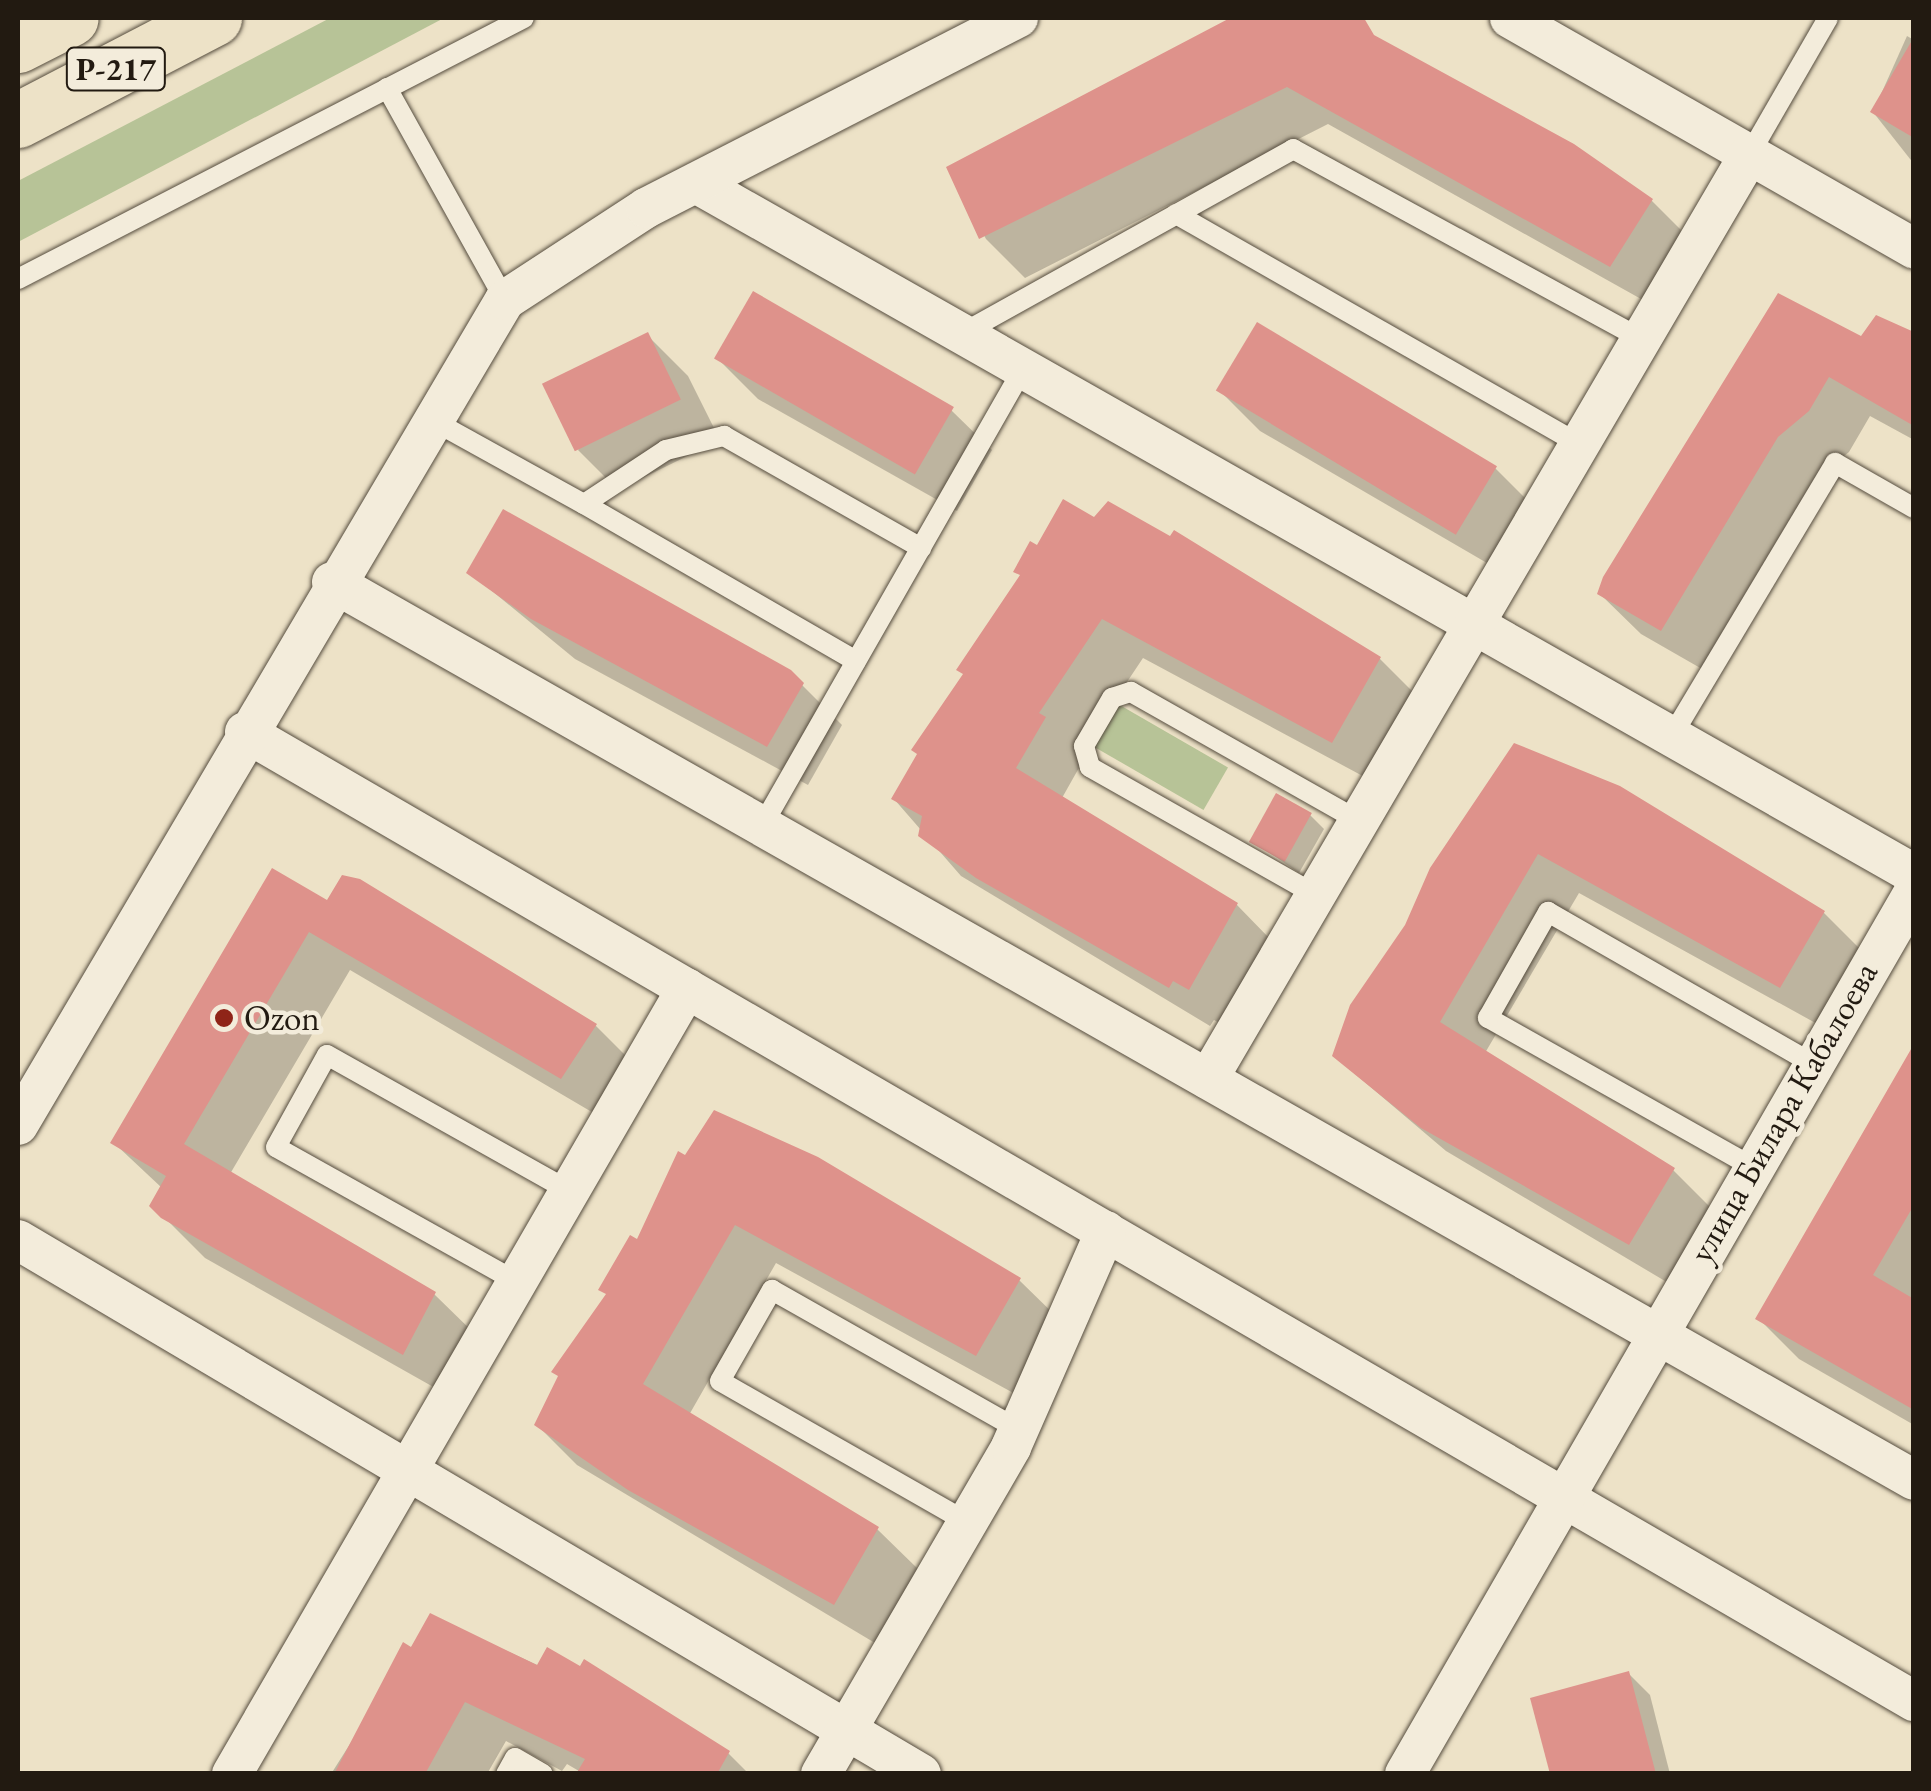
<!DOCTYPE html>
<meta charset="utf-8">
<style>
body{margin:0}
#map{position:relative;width:1931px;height:1791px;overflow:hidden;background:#ede2c7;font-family:"EB Garamond",serif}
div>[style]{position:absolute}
.green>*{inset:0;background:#b7c397;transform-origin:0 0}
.shadow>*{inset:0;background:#0003}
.building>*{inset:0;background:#de928b;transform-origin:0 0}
.roads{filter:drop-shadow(0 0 2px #554c3e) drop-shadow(0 0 2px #554c3e)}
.lane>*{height:20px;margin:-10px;padding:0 10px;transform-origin:10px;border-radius:10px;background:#f3ecdb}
.street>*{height:40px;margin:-20px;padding:0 20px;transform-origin:20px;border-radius:20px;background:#f3ecdb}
.highway>*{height:55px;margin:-27.5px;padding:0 27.5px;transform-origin:27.5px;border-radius:27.5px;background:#ede2c7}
.dots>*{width:28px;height:28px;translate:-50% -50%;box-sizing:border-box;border:5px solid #f3ecdb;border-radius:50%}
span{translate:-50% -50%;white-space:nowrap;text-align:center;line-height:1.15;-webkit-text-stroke:9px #f3ecdb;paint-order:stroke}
.shield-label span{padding:2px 8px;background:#f3ecdb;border:2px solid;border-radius:8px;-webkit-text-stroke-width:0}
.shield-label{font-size:32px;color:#221a11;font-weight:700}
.poi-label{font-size:35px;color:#221a11}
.left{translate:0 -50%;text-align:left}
.street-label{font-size:35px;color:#221a11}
.frame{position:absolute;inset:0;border:20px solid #221a11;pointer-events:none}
</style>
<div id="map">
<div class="green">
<div style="clip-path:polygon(330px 18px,444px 18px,18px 242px,18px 181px)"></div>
<div style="left:1118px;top:704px;width:127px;height:49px;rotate:30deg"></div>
</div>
<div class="shadow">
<div style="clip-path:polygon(1236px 18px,1343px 18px,1652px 201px,1691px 240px,1650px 304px,1328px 124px,1025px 278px,986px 239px,949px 168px)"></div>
<div style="clip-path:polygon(1907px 36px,1914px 40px,1914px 164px,1873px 112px)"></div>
<div style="clip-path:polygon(1779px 296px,1862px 339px,1914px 336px,1914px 440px,1870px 416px,1849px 452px,1818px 477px,1702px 669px,1641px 634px,1600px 594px)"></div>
<div style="clip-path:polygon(647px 335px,688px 376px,720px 440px,618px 490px,578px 450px)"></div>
<div style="clip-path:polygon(717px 358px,951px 410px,992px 450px,957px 511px,758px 399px)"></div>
<div style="clip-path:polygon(1220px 391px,1495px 468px,1535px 508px,1499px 570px,1260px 431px)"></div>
<div style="clip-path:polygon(469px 572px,802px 685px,842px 725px,808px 785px,575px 659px)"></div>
<div style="clip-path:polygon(1022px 577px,1380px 659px,1420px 699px,1372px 781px,1143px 658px,1079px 754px,1084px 759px,1062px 798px,1237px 905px,1277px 946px,1230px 1029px,1214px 1020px,1210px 1026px,961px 876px,894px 799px)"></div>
<div style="clip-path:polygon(1515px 746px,1824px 913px,1864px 953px,1821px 1026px,1579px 893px,1485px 1053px,1673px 1170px,1713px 1210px,1670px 1284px,1446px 1151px,1334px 1056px)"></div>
<div style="clip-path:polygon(1310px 815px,1324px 829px,1299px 873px,1251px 840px)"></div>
<div style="clip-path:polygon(328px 904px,596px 1026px,636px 1066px,602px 1118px,350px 970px,230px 1174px,434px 1294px,475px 1334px,444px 1393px,205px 1258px,152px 1205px,162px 1188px,114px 1143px)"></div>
<div style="clip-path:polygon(1914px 1049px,1914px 1425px,1799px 1359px,1758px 1318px)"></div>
<div style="clip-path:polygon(686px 1158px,1019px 1280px,1060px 1320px,1017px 1395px,776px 1263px,689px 1415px,877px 1529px,918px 1569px,875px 1643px,577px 1465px,537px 1425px)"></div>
<div style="clip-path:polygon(431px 1616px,728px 1753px,749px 1774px,584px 1774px,567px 1764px,562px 1771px,506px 1741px,487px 1774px,331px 1774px)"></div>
<div style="clip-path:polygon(1629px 1674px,1650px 1695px,1670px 1774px,1552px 1774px)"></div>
</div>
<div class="building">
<div style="clip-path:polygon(1230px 18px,1364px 18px,1374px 35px,1574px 144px,1653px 199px,1610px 267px,1287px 87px,979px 239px,946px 167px)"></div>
<div style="clip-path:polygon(1914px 37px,1914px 138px,1870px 112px)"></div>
<div style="left:753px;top:291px;width:232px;height:78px;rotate:30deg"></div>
<div style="clip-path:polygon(1778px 293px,1861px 336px,1876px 315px,1914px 332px,1914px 426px,1829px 377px,1809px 411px,1778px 437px,1661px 631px,1597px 594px,1603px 577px)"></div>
<div style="left:1257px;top:322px;width:280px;height:80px;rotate:31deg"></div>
<div style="left:648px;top:332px;width:75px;height:118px;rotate:64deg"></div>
<div style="clip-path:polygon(1063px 499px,1094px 517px,1108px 501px,1170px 536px,1174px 530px,1381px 657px,1332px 743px,1102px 619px,1039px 713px,1046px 717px,1016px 768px,1238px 903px,1189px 990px,1173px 981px,1169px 988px,976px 878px,918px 836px,922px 816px,891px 799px,917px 754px,911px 750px,963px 674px,956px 670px,1020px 575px,1013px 572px,1030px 541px,1037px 545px)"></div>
<div style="clip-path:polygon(503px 509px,791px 670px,804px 683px,767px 747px,531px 619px,466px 573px)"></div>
<div style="clip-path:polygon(1514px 743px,1620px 786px,1825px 911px,1780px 988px,1538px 854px,1440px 1022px,1675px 1168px,1629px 1245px,1421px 1128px,1332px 1056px,1350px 1005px,1405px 925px,1430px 868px)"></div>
<div style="left:1276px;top:793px;width:41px;height:56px;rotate:29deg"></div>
<div style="clip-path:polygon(272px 868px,327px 900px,342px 875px,360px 879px,597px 1024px,561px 1079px,309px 932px,184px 1144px,436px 1292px,403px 1355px,161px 1218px,149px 1206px,166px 1176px,110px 1143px)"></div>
<div style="clip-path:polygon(1914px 1044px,1914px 1205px,1873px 1275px,1914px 1299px,1914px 1410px,1755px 1319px)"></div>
<div style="clip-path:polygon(714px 1110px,818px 1157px,1021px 1278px,976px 1356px,735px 1225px,643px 1384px,879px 1527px,834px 1605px,628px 1490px,534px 1425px,558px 1376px,551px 1372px,606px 1294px,598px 1290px,630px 1235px,637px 1239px,678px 1151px,685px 1155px)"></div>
<div style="clip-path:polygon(430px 1613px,537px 1665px,547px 1647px,580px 1666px,584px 1659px,730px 1751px,717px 1774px,576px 1774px,585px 1759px,465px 1702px,425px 1774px,334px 1774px,403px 1642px,411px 1647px)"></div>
<div style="clip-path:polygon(1629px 1671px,1656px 1774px,1550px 1774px,1530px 1698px)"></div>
</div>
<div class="roads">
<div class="lane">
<div style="left:387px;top:88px;width:243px;rotate:60.9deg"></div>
<div style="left:1749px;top:155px;width:158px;rotate:-60deg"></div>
<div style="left:1176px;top:214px;width:465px;rotate:29.7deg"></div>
<div style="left:18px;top:279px;width:569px;rotate:-27.29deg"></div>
<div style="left:963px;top:333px;width:378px;rotate:-29.1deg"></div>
<div style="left:1293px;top:149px;width:396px;rotate:28.6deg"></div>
<div style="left:434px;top:421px;width:171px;rotate:29deg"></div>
<div style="left:856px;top:661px;width:314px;rotate:-150deg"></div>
<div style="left:584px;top:504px;width:98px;rotate:-33.4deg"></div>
<div style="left:666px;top:450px;width:60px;rotate:-13.6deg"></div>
<div style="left:724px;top:436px;width:227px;rotate:29.6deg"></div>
<div style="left:1673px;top:734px;width:316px;rotate:-59.1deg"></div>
<div style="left:1835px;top:463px;width:91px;rotate:29.7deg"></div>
<div style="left:762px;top:826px;width:529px;rotate:-60.28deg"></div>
<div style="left:1316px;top:895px;width:260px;rotate:-150.5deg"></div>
<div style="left:1090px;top:767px;width:22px;rotate:-106deg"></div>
<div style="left:1084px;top:746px;width:56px;rotate:-59.7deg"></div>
<div style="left:1112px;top:698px;width:20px;rotate:-18deg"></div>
<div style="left:1131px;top:692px;width:262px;rotate:29.5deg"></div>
<div style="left:1751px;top:1166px;width:302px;rotate:-150.6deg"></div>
<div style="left:1488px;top:1018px;width:122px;rotate:-60.5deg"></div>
<div style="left:1548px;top:912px;width:302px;rotate:29.8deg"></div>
<div style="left:519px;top:1283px;width:278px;rotate:-150.8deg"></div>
<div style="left:276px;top:1147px;width:105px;rotate:-61deg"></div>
<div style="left:327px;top:1055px;width:280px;rotate:29.3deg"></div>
<div style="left:967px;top:1522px;width:284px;rotate:-150.3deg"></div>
<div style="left:720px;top:1381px;width:105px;rotate:-60.3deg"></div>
<div style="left:772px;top:1290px;width:284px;rotate:29.5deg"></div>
<div style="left:506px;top:1774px;width:18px;rotate:-61deg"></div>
<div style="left:515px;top:1758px;width:32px;rotate:30deg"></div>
</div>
<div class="street">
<div style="left:1510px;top:18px;width:465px;rotate:29.7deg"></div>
<div style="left:696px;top:183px;width:1400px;rotate:29.57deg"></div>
<div style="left:332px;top:582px;width:1819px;rotate:29.58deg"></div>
<div style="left:245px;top:732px;width:1930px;rotate:30.14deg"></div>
<div style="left:1208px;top:1079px;width:1071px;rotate:-59.65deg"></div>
<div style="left:18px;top:1125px;width:958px;rotate:-59.45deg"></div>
<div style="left:505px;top:300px;width:168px;rotate:-33.1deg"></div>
<div style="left:646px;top:208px;width:418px;rotate:-27.1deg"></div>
<div style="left:18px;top:1240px;width:1049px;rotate:30.6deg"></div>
<div style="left:232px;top:1774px;width:908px;rotate:-59.93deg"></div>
<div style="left:821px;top:1774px;width:378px;rotate:-59.8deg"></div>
<div style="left:1011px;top:1447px;width:236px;rotate:-66.3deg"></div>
<div style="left:1405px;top:1774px;width:1018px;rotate:-60.01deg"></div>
</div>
<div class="highway">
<div style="left:18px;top:45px;width:59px;rotate:-27deg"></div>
<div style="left:18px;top:120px;width:221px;rotate:-27.5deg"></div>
</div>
</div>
<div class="dots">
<div style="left:224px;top:1018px;background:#8f2418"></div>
</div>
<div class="shield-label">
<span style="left:116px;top:69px">Р-217</span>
</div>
<div class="poi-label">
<span class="left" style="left:244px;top:1018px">Ozon</span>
</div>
<div class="street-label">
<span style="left:1783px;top:1112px;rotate:-60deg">улица Билара Кабалоева</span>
</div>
<div class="frame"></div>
</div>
